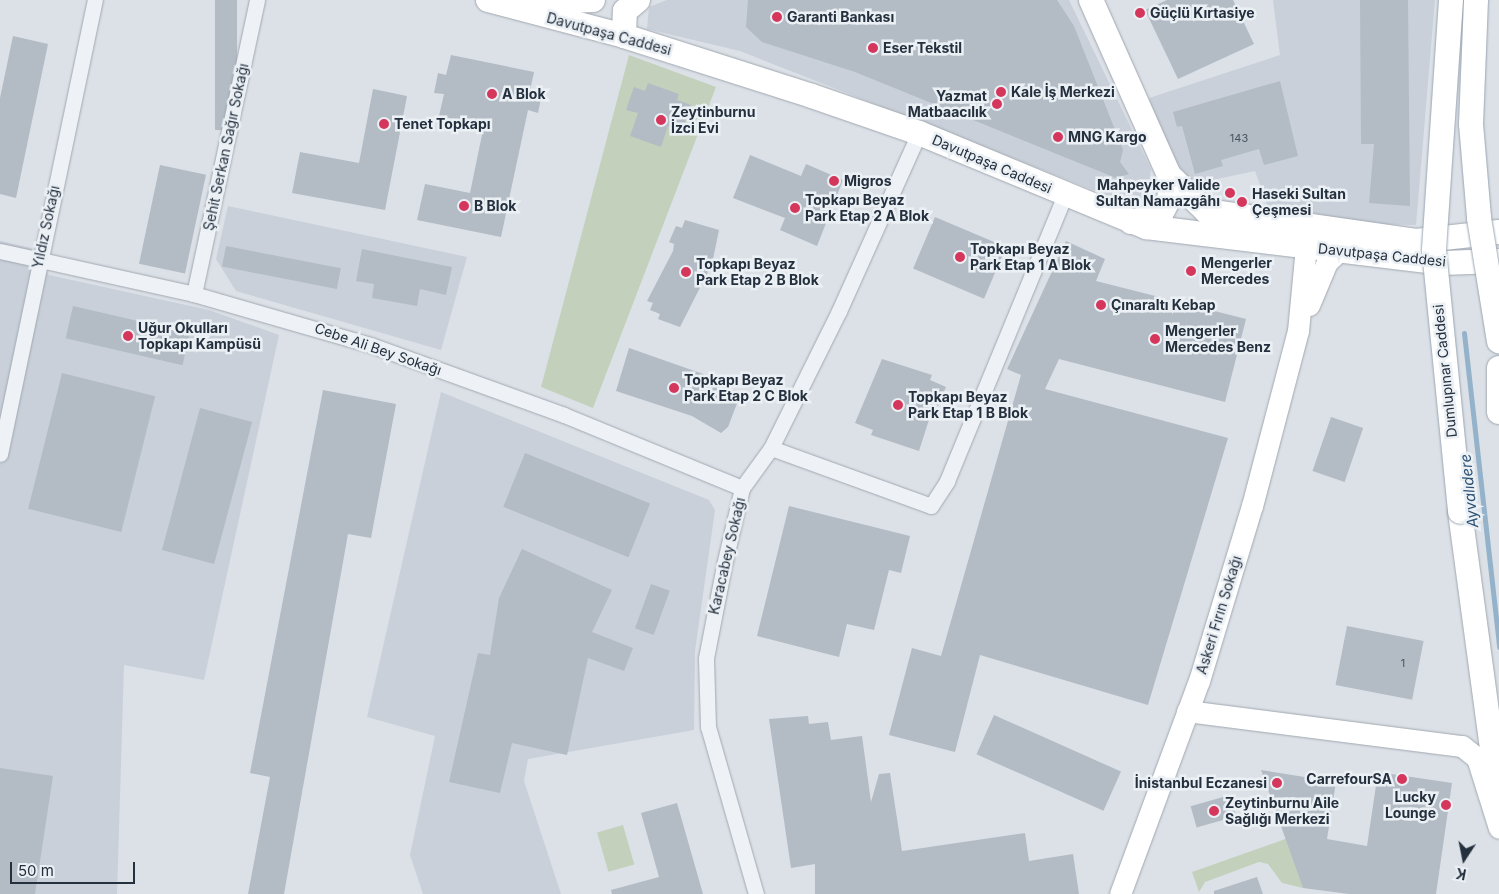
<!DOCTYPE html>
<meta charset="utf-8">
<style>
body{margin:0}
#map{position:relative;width:1499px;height:894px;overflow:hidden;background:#dce1e7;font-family:Inter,sans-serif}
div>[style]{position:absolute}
.built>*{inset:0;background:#c9d0d9}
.green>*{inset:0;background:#c3d1bc;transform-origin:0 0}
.stream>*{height:5px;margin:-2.5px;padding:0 2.5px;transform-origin:2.5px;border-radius:2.5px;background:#94b2ca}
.building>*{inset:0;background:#b3bbc4;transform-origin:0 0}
.roads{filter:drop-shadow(0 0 1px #a1a8b1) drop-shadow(0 0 1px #a1a8b1)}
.street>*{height:15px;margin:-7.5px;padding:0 7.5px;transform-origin:7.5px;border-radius:7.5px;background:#eef1f5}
.secondary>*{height:21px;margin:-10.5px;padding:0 10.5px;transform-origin:10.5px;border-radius:10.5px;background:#fff}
.primary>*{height:24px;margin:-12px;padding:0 12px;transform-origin:12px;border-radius:12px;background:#fff}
.bridges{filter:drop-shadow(0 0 1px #9aa6b3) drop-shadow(0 0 1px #9aa6b3)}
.primary-bridge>*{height:24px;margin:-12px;padding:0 12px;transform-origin:12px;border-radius:12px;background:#fff}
.dots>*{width:14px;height:14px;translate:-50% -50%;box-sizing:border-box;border:2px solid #ebf0f5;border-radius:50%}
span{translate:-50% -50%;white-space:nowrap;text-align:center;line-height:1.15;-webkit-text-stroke:5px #ebf0f5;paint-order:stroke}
.number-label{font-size:11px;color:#485360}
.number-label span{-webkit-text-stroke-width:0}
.poi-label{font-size:14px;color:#25303e;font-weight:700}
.left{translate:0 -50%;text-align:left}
.right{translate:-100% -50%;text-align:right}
.street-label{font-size:14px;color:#25303e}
.water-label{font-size:15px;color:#2d5274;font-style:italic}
.north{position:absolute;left:1439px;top:834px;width:50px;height:50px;-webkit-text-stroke:4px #ebf0f5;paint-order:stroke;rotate:191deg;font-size:14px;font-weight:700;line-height:20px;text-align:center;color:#25303e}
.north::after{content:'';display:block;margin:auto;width:18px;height:22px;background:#25303e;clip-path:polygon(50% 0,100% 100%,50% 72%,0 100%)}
.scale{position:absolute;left:10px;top:862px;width:125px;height:22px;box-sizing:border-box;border:2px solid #25303e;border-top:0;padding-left:6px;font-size:15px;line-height:18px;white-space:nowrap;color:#25303e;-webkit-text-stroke:4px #ebf0f5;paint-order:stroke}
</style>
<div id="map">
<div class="built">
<div style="clip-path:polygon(667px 0,1069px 0,1151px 169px,1147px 200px,1119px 200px,740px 51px,647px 29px,649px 7px)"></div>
<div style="clip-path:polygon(1273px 0,1435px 0,1416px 225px,1320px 223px,1271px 216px,1255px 171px,1203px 182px,1193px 194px,1175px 168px,1149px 98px,1280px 55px)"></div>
<div style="clip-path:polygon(228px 206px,467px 257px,441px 350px,236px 291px,216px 259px)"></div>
<div style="clip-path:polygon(0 241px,31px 248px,49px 275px,209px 310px,279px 335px,204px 680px,124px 665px,117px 894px,0 894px)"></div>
<div style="clip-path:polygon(441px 392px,709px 500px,715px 510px,695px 651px,694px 730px,528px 759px,524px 781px,561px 894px,423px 894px,410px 855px,435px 736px,367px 717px)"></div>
</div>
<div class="green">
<div style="clip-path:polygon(629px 55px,716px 87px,593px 408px,541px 387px)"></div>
<div style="left:623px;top:825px;width:41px;height:27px;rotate:74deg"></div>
<div style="clip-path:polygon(1288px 838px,1303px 888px,1282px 883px,1268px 864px,1259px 862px,1205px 882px,1199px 892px,1192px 872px)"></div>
</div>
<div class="stream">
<div style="left:1464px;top:333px;width:316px;rotate:83.6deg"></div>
</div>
<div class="building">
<div style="left:215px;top:0;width:22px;height:130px"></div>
<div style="clip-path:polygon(748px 0,1057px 0,1074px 26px,1123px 150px,1120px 162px,1129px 174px,1116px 178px,855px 72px,762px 42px,746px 27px)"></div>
<div style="clip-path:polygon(1167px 0,1233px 0,1254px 44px,1178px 79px,1145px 10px)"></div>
<div style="clip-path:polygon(1360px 0,1408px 0,1410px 206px,1369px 203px,1374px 144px,1361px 144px)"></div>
<div style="clip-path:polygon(13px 36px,48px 44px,16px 198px,0 194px,0 98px)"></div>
<div style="clip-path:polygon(451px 55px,534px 72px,530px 91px,542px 94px,538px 113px,528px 110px,501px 237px,417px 220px,425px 184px,470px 193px,484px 125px,439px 116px,444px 94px,434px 93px,438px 73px,446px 75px)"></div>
<div style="clip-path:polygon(1280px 81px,1298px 156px,1264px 165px,1259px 149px,1221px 160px,1223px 166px,1195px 174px,1182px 126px,1177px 127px,1173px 112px)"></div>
<div style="clip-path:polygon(648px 83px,679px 94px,677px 100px,691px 105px,682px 131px,668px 126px,661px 147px,630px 136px,638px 113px,626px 110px,634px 87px,645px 91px)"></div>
<div style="clip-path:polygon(373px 89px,407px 96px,385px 210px,292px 193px,300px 152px,359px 163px)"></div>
<div style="clip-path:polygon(750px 155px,801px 176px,806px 164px,843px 180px,817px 246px,780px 230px,785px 218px,733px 198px)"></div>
<div style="left:160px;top:165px;width:47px;height:101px;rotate:12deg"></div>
<div style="left:935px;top:217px;width:77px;height:56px;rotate:23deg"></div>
<div style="clip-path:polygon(685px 220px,719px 230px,712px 264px,680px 327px,658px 319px,660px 314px,650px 310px,653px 303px,647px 301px,673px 251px,674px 244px,669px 242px,676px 226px,682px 228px)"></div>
<div style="clip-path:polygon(1066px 241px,1105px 259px,1096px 281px,1246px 319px,1225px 402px,1059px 359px,1045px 389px,1228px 438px,1148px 705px,980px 655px,955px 752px,889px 735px,912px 648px,941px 656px,1021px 375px,1007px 369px)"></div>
<div style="left:226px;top:246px;width:117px;height:21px;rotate:11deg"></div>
<div style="clip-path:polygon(362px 249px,452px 267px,446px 295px,420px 289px,417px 306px,372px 298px,374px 284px,356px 281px)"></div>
<div style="left:73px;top:306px;width:120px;height:33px;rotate:13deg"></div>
<div style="clip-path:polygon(629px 348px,726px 382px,724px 386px,741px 393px,728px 427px,721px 433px,692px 416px,616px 391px)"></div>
<div style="clip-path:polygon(882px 359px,932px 375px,930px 380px,946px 387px,938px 406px,934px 404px,919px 451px,871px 435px,873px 430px,855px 423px)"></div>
<div style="left:62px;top:373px;width:96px;height:140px;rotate:14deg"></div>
<div style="clip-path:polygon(323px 390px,396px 404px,371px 538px,348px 534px,284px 894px,248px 894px,270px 777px,250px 773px)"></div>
<div style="left:200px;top:408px;width:54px;height:147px;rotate:15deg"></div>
<div style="left:1331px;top:417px;width:34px;height:57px;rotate:19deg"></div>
<div style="left:525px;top:453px;width:135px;height:58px;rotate:22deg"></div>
<div style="clip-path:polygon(789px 506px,910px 536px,901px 573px,889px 570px,874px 630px,847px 624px,839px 657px,757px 636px)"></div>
<div style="clip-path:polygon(522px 549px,612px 590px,592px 632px,633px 648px,624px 671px,588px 658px,567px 755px,512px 743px,500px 793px,449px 782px,478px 653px,490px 655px,499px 598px)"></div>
<div style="left:651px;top:584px;width:20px;height:47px;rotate:20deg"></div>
<div style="left:1347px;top:626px;width:78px;height:60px;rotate:11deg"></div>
<div style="left:994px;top:715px;width:139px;height:43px;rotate:24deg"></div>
<div style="clip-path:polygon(808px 716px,809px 724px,828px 722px,831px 740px,862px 736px,871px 802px,879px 774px,890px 773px,902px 851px,1025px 833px,1029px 861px,1073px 854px,1079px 894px,815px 894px,815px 864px,791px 868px,769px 719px)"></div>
<div style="clip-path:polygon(0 768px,53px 776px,35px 894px,0 894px)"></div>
<div style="clip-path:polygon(1261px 770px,1336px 782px,1327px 839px,1367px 846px,1378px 772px,1452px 783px,1436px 894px,1349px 894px,1303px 888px)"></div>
<div style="left:1230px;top:795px;width:22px;height:41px;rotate:74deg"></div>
<div style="clip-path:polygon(677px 803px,703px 894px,612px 894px,611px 890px,659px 877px,641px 813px)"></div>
<div style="clip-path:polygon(1257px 877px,1263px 894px,1214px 894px,1214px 891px)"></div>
</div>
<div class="roads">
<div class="street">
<div style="left:0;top:251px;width:199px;rotate:12.5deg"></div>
<div style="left:194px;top:294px;width:184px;rotate:16.1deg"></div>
<div style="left:371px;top:345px;width:205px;rotate:19.9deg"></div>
<div style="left:564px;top:415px;width:192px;rotate:22.3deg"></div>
<div style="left:194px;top:294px;width:301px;rotate:-77.9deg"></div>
<div style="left:771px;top:448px;width:170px;rotate:19.9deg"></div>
<div style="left:931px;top:506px;width:30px;rotate:-57deg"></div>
<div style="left:947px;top:481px;width:309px;rotate:-67.6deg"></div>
<div style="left:0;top:454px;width:464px;rotate:-78.2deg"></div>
<div style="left:756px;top:894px;width:174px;rotate:-106deg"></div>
<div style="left:708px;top:727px;width:69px;rotate:-91.7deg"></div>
<div style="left:706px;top:658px;width:95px;rotate:-79deg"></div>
<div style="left:724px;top:565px;width:79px;rotate:-76.8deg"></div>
<div style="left:742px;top:488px;width:49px;rotate:-54.1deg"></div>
<div style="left:771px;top:448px;width:153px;rotate:-63.6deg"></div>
<div style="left:839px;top:311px;width:195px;rotate:-65.8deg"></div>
</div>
<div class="secondary">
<div style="left:1309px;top:305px;width:47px;rotate:-67.3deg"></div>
<div style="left:1327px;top:262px;width:16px;rotate:-43deg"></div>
<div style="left:1187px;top:711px;width:277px;rotate:7.3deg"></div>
<div style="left:1462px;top:746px;width:19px;rotate:39deg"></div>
<div style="left:1477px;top:758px;width:73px;rotate:72.6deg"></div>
<div style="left:1120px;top:894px;width:227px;rotate:-69.7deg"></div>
<div style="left:1199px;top:681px;width:183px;rotate:-73.2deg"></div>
<div style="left:1252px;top:506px;width:181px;rotate:-75.3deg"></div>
<div style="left:1298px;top:331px;width:85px;rotate:-84.6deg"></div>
</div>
<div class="primary">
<div style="left:488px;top:0;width:141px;rotate:14.8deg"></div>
<div style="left:624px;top:36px;width:197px;rotate:17.7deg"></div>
<div style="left:812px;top:96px;width:113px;rotate:19.1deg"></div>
<div style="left:919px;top:133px;width:246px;rotate:22.5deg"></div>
<div style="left:1146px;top:227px;width:298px;rotate:6.9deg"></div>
<div style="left:1442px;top:263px;width:57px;rotate:-2deg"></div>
<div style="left:1091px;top:0;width:192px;rotate:66deg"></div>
<div style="left:1169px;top:175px;width:52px;rotate:44.2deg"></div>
<div style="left:1206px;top:211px;width:212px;rotate:8.1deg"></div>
<div style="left:1416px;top:241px;width:83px;rotate:-6.2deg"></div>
<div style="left:525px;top:3px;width:68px;rotate:-2.5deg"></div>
<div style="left:624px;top:36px;width:25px;rotate:-88deg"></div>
<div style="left:625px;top:11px;width:17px;rotate:-40deg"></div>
<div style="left:1131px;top:222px;width:31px;rotate:-15deg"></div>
<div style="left:1161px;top:214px;width:19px;rotate:-62deg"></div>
<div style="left:1170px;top:197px;width:22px;rotate:-93deg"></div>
<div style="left:1499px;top:368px;width:44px;rotate:90deg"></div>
<div style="left:1460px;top:512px;width:291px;rotate:82.3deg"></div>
</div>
</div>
<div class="bridges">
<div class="primary-bridge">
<div style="left:1451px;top:0;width:251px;rotate:93.9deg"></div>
<div style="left:1434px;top:250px;width:263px;rotate:84.3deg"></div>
<div style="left:1476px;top:0;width:124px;rotate:92.3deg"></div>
<div style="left:1471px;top:124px;width:94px;rotate:85.1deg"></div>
<div style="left:1479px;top:218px;width:125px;rotate:80.8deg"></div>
</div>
</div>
<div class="dots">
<div style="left:1140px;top:13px;background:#d5375c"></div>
<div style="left:777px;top:17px;background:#d5375c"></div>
<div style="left:873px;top:48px;background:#d5375c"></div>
<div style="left:1001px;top:92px;background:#d5375c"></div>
<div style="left:492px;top:94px;background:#d5375c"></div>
<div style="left:997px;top:104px;background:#d5375c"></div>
<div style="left:661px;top:120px;background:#d5375c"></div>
<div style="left:384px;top:124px;background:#d5375c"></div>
<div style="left:1058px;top:137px;background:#d5375c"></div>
<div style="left:834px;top:181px;background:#d5375c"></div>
<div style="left:1230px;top:193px;background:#d5375c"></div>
<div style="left:1242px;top:202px;background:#d5375c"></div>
<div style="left:464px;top:206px;background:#d5375c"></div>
<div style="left:795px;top:208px;background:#d5375c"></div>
<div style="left:960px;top:257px;background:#d5375c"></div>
<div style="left:1191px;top:271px;background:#d5375c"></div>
<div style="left:686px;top:272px;background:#d5375c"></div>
<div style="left:1101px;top:305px;background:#d5375c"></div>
<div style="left:128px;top:336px;background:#d5375c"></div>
<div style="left:1155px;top:339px;background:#d5375c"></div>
<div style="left:674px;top:388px;background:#d5375c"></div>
<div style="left:898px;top:405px;background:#d5375c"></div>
<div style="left:1402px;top:779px;background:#d5375c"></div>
<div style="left:1277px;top:783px;background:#d5375c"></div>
<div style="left:1446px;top:805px;background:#d5375c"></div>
<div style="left:1214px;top:811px;background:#d5375c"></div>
</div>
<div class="number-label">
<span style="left:1239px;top:138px">143</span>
<span style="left:1403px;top:663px">1</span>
</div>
<div class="poi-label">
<span class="left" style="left:1150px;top:13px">Güçlü Kırtasiye</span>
<span class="left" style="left:787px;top:17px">Garanti Bankası</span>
<span class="left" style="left:883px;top:48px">Eser Tekstil</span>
<span class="left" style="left:1011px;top:92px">Kale İş Merkezi</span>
<span class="left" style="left:502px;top:94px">A Blok</span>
<span class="right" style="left:987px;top:104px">Yazmat<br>Matbaacılık</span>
<span class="left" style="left:671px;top:120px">Zeytinburnu<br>İzci Evi</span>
<span class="left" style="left:394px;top:124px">Tenet Topkapı</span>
<span class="left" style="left:1068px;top:137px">MNG Kargo</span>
<span class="left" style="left:844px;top:181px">Migros</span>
<span class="right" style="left:1220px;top:193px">Mahpeyker Valide<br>Sultan Namazgâhı</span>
<span class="left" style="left:1252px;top:202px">Haseki Sultan<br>Çeşmesi</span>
<span class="left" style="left:805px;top:208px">Topkapı Beyaz<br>Park Etap 2 A Blok</span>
<span class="left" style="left:474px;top:206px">B Blok</span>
<span class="left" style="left:970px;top:257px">Topkapı Beyaz<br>Park Etap 1 A Blok</span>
<span class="left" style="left:1201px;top:271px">Mengerler<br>Mercedes</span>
<span class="left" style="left:696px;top:272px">Topkapı Beyaz<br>Park Etap 2 B Blok</span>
<span class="left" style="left:1111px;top:305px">Çınaraltı Kebap</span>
<span class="left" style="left:138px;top:336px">Uğur Okulları<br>Topkapı Kampüsü</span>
<span class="left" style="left:1165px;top:339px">Mengerler<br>Mercedes Benz</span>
<span class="left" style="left:684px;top:388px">Topkapı Beyaz<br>Park Etap 2 C Blok</span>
<span class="left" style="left:908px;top:405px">Topkapı Beyaz<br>Park Etap 1 B Blok</span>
<span class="right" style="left:1392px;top:779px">CarrefourSA</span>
<span class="right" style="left:1267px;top:783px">İnistanbul Eczanesi</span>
<span class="right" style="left:1436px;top:805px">Lucky<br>Lounge</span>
<span class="left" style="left:1225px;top:811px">Zeytinburnu Aile<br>Sağlığı Merkezi</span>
</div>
<div class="street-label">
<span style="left:609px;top:34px;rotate:15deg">Davutpaşa Caddesi</span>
<span style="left:226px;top:147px;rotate:-78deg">Şehit Serkan Sağır Sokağı</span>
<span style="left:992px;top:164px;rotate:23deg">Davutpaşa Caddesi</span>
<span style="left:46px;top:227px;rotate:-78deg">Yıldız Sokağı</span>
<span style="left:1382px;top:255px;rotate:6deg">Davutpaşa Caddesi</span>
<span style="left:378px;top:349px;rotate:19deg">Cebe Ali Bey Sokağı</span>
<span style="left:1445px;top:371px;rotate:-96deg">Dumlupınar Caddesi</span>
<span style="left:727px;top:556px;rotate:-77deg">Karacabey Sokağı</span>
<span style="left:1219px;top:615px;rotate:-73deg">Askeri Fırın Sokağı</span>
</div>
<div class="water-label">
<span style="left:1469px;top:491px;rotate:-96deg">Ayvalıdere</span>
</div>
<div class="north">K</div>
<div class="scale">50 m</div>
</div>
